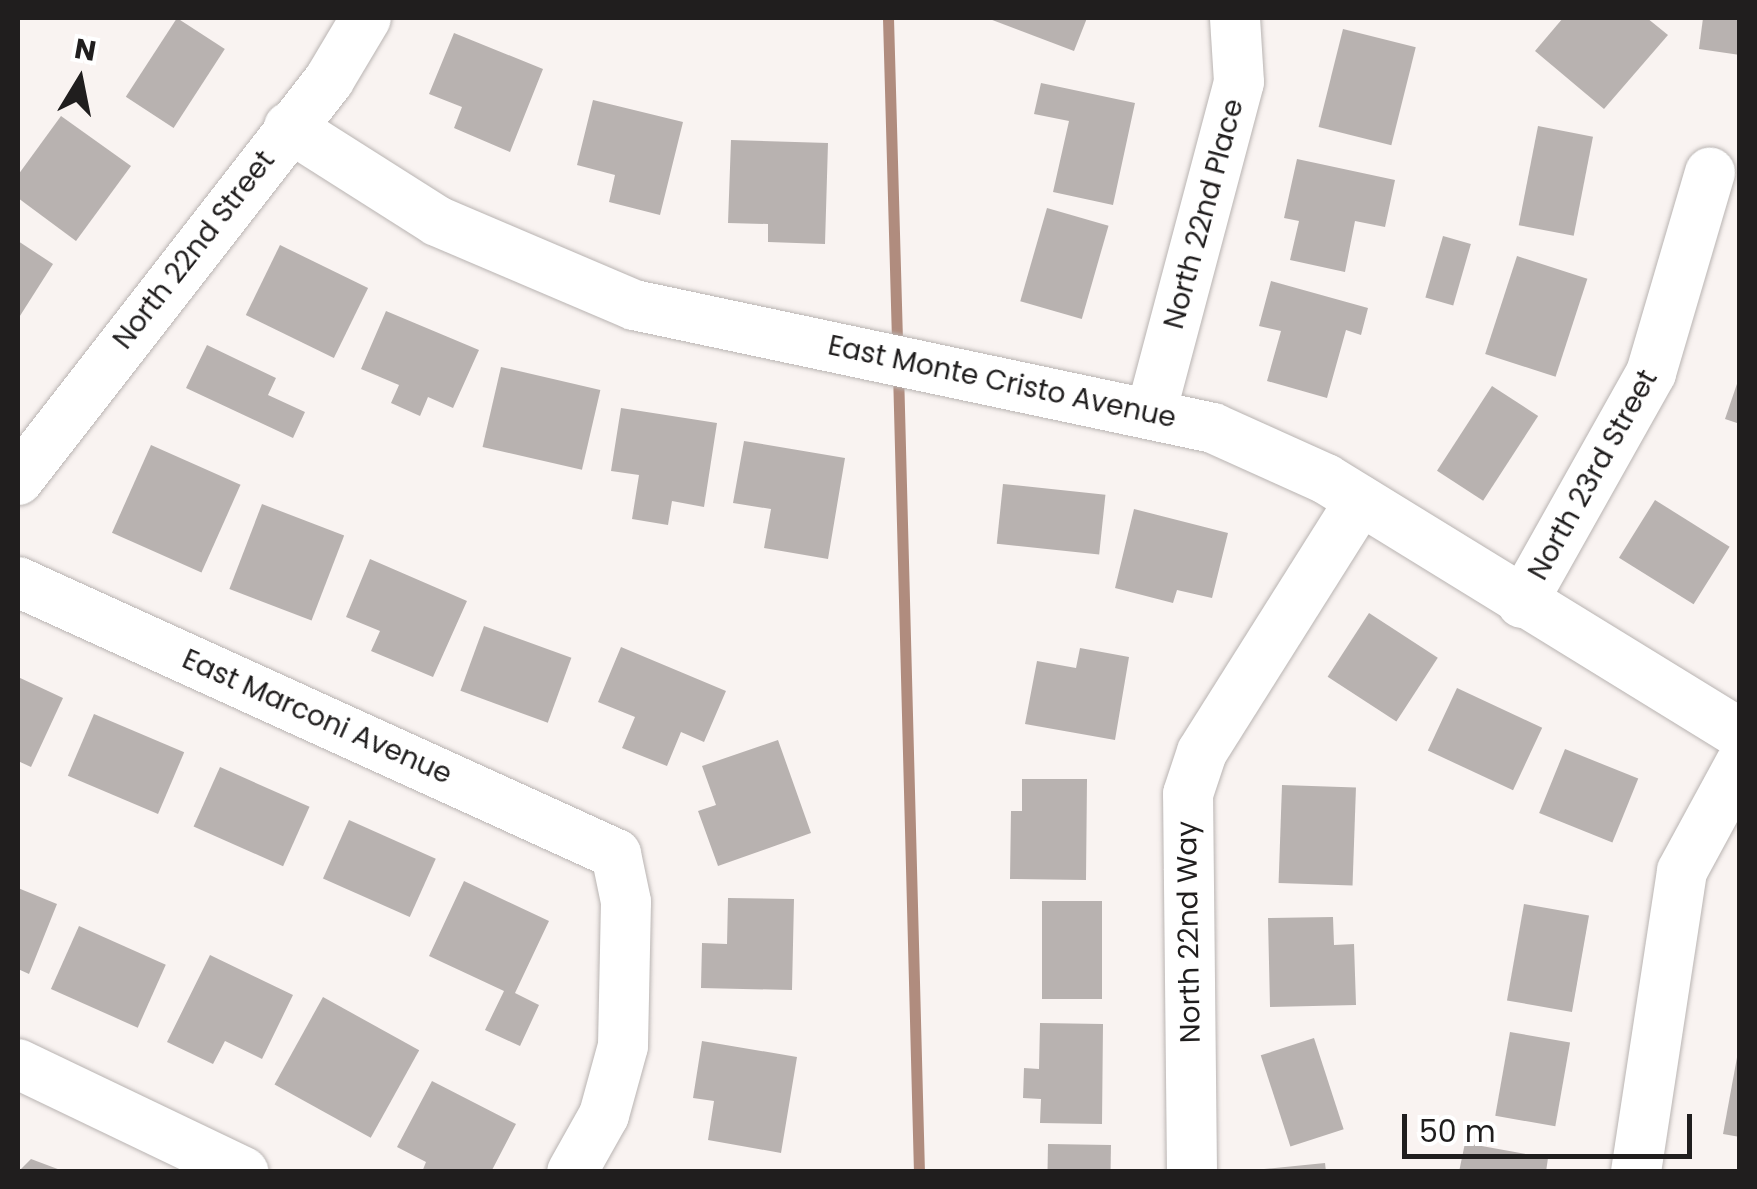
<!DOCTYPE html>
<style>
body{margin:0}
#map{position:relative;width:1757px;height:1189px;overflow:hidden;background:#f9f3f1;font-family:Poppins,sans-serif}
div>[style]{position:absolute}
.stream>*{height:11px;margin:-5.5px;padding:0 5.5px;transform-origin:5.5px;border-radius:5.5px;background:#b08c7e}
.building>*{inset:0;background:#b8b2b0;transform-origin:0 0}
.roads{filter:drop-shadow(0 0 2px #b9b4b2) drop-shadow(0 0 2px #b9b4b2)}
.minor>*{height:50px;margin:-25px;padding:0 25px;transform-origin:25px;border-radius:25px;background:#fff}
span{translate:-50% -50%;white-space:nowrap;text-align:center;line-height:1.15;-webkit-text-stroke:10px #fff;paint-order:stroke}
.street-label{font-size:28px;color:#201e1e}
.frame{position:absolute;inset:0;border:20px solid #201e1e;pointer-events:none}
.north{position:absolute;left:30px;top:30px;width:100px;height:100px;-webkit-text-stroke:8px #fff;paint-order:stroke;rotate:10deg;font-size:28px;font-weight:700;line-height:40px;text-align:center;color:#201e1e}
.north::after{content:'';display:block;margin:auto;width:35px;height:45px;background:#201e1e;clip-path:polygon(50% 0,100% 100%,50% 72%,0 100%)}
.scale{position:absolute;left:1402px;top:1114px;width:290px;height:45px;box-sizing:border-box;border:5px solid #201e1e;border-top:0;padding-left:12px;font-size:30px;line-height:35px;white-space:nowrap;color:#201e1e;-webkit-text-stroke:8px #fff;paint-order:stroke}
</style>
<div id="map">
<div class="stream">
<div style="left:888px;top:18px;width:330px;rotate:88.4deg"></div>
<div style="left:898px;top:371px;width:801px;rotate:88.5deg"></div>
</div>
<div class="building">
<div style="left:177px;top:18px;width:57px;height:94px;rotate:33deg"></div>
<div style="clip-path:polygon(987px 18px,1087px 18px,1074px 51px)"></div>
<div style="clip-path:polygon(1563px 18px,1647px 18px,1668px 35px,1604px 109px,1535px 51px)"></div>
<div style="clip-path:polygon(1703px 18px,1740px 18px,1740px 55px,1699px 49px)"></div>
<div style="left:1343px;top:29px;width:75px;height:101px;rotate:14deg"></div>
<div style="clip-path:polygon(454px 33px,543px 69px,510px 152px,454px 128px,462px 107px,429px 94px)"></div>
<div style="clip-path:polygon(1041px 83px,1135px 103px,1113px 205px,1053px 192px,1069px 121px,1034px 114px)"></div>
<div style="clip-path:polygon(593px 100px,683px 122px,660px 215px,609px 202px,615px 175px,577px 165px)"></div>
<div style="clip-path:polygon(61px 116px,131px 166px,76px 241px,18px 198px,18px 175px)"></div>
<div style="left:1538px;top:126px;width:56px;height:101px;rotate:11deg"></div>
<div style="clip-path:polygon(731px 140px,828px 143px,825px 244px,768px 242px,768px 224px,728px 223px)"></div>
<div style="clip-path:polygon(1297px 159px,1395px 180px,1385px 227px,1355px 221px,1345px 272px,1290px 260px,1299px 221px,1284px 218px)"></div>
<div style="left:1047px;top:208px;width:64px;height:97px;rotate:16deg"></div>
<div style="left:1443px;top:236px;width:29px;height:64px;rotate:16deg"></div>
<div style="clip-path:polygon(18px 241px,53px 264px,18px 319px)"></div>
<div style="left:280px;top:245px;width:98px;height:78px;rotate:26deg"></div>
<div style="left:1517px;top:256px;width:74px;height:103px;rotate:18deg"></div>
<div style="clip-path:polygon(1271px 281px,1368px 308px,1361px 335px,1346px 330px,1327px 398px,1267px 381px,1281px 331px,1259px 326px)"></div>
<div style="clip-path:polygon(386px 311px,479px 350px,453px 408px,428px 397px,420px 416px,391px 403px,399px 385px,361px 369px)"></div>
<div style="clip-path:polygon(207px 345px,276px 378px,268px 395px,305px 412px,293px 438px,186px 388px)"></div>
<div style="left:501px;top:367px;width:102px;height:82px;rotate:13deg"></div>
<div style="clip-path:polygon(1739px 378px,1740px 378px,1740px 424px,1725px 419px)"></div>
<div style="left:1492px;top:386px;width:55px;height:101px;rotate:33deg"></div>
<div style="clip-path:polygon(621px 408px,717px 423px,704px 507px,672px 501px,668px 525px,632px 519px,639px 475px,611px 471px)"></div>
<div style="clip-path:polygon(744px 441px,845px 458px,828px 559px,764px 548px,771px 509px,733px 503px)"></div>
<div style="left:151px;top:445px;width:98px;height:96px;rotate:24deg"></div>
<div style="left:1003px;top:484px;width:103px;height:60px;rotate:6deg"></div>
<div style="left:1655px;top:500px;width:88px;height:68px;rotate:32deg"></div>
<div style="left:262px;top:504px;width:88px;height:91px;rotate:21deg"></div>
<div style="clip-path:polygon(1134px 509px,1228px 533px,1212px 598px,1177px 590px,1173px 603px,1115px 588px)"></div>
<div style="clip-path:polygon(370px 559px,467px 601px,433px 677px,371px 651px,380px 631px,346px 617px)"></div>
<div style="left:1369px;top:613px;width:82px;height:76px;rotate:33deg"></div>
<div style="left:484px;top:626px;width:93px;height:69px;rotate:20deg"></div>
<div style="clip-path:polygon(621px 647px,726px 691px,704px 742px,681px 732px,667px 766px,622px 748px,635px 717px,598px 702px)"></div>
<div style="clip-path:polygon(1080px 648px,1129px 657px,1115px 740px,1025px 724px,1037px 661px,1076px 668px)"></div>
<div style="clip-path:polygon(18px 677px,63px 698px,31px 767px,18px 761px)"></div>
<div style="left:1457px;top:688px;width:94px;height:69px;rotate:25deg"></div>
<div style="left:94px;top:714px;width:98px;height:67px;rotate:23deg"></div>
<div style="clip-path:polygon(778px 740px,811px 833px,718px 866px,698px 811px,716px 805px,702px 766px)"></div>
<div style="left:1565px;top:749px;width:79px;height:69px;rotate:22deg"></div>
<div style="left:220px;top:767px;width:98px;height:65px;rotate:24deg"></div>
<div style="clip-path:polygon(1022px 779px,1087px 779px,1086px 880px,1010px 879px,1011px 811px,1022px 811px)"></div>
<div style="left:1282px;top:785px;width:74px;height:98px;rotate:2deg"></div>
<div style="left:349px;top:820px;width:95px;height:64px;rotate:24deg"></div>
<div style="clip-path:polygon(464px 881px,549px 921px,515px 993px,539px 1005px,520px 1046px,485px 1030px,504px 991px,429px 956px)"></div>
<div style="clip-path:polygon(18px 888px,57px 904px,29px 974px,18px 969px)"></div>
<div style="clip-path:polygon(728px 898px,794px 899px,792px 990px,701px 988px,702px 943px,727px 944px)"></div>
<div style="left:1042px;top:901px;width:60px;height:98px"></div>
<div style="left:1524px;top:904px;width:66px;height:98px;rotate:10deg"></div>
<div style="clip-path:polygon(1333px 917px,1334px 945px,1354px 944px,1356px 1005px,1270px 1007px,1268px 918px)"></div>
<div style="left:79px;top:926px;width:95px;height:69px;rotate:24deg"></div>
<div style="clip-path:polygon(210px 955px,293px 995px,262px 1059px,225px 1041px,213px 1064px,167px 1042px)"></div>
<div style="left:323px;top:997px;width:110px;height:100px;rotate:29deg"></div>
<div style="clip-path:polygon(1040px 1023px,1103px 1024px,1102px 1124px,1040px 1123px,1041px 1099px,1023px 1098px,1024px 1068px,1039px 1069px)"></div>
<div style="left:1510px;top:1032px;width:61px;height:85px;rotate:10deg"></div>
<div style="left:1314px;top:1038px;width:96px;height:56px;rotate:72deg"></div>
<div style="clip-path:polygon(702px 1041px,797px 1057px,781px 1153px,708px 1140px,714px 1101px,693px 1098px)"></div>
<div style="clip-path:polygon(1738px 1052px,1740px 1052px,1740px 1137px,1723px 1134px)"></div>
<div style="clip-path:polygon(432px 1081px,516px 1124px,491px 1172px,422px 1172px,426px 1162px,397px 1147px)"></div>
<div style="clip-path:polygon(1465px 1143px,1548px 1158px,1546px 1172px,1459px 1172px)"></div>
<div style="left:1048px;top:1144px;width:63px;height:28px;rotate:1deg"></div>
<div style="clip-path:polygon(31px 1159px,63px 1171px,63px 1172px,18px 1172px)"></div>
<div style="clip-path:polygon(1325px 1163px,1326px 1172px,1264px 1172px,1264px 1169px)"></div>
</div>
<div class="roads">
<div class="minor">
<div style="left:289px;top:127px;width:175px;rotate:32.4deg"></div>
<div style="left:437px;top:221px;width:214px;rotate:23.1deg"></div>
<div style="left:634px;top:305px;width:592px;rotate:11.99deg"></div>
<div style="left:1213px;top:428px;width:124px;rotate:24.3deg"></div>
<div style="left:1326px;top:479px;width:486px;rotate:31.6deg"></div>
<div style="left:1152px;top:409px;width:338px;rotate:-75.1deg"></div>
<div style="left:1239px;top:82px;width:64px;rotate:-93.6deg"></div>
<div style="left:18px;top:480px;width:507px;rotate:-52.13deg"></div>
<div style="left:329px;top:80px;width:72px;rotate:-59.2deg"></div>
<div style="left:18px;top:582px;width:657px;rotate:24.46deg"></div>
<div style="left:616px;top:854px;width:49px;rotate:78.2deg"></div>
<div style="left:626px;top:902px;width:144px;rotate:91.2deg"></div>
<div style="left:623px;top:1046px;width:72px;rotate:105.4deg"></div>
<div style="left:604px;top:1115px;width:65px;rotate:119.3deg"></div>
<div style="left:1522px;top:603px;width:264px;rotate:-60.7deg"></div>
<div style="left:1651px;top:373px;width:209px;rotate:-73.6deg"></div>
<div style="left:18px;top:1064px;width:250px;rotate:25.6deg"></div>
<div style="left:1192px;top:1172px;width:378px;rotate:-90.6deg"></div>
<div style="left:1188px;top:794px;width:44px;rotate:-71.6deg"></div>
<div style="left:1202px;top:752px;width:297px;rotate:-57.8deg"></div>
<div style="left:1636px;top:1172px;width:304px;rotate:-81.3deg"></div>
<div style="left:1682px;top:871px;width:122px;rotate:-61.5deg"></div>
</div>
</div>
<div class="street-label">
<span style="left:1204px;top:214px;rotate:-75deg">North 22nd Place</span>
<span style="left:194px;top:250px;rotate:-52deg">North 22nd Street</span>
<span style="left:1002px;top:382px;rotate:12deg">East Monte Cristo Avenue</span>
<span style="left:1593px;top:475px;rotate:-61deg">North 23rd Street</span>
<span style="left:317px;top:717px;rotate:24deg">East Marconi Avenue</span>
<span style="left:1189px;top:932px;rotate:-91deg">North 22nd Way</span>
</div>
<div class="frame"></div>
<div class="north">N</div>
<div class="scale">50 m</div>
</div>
